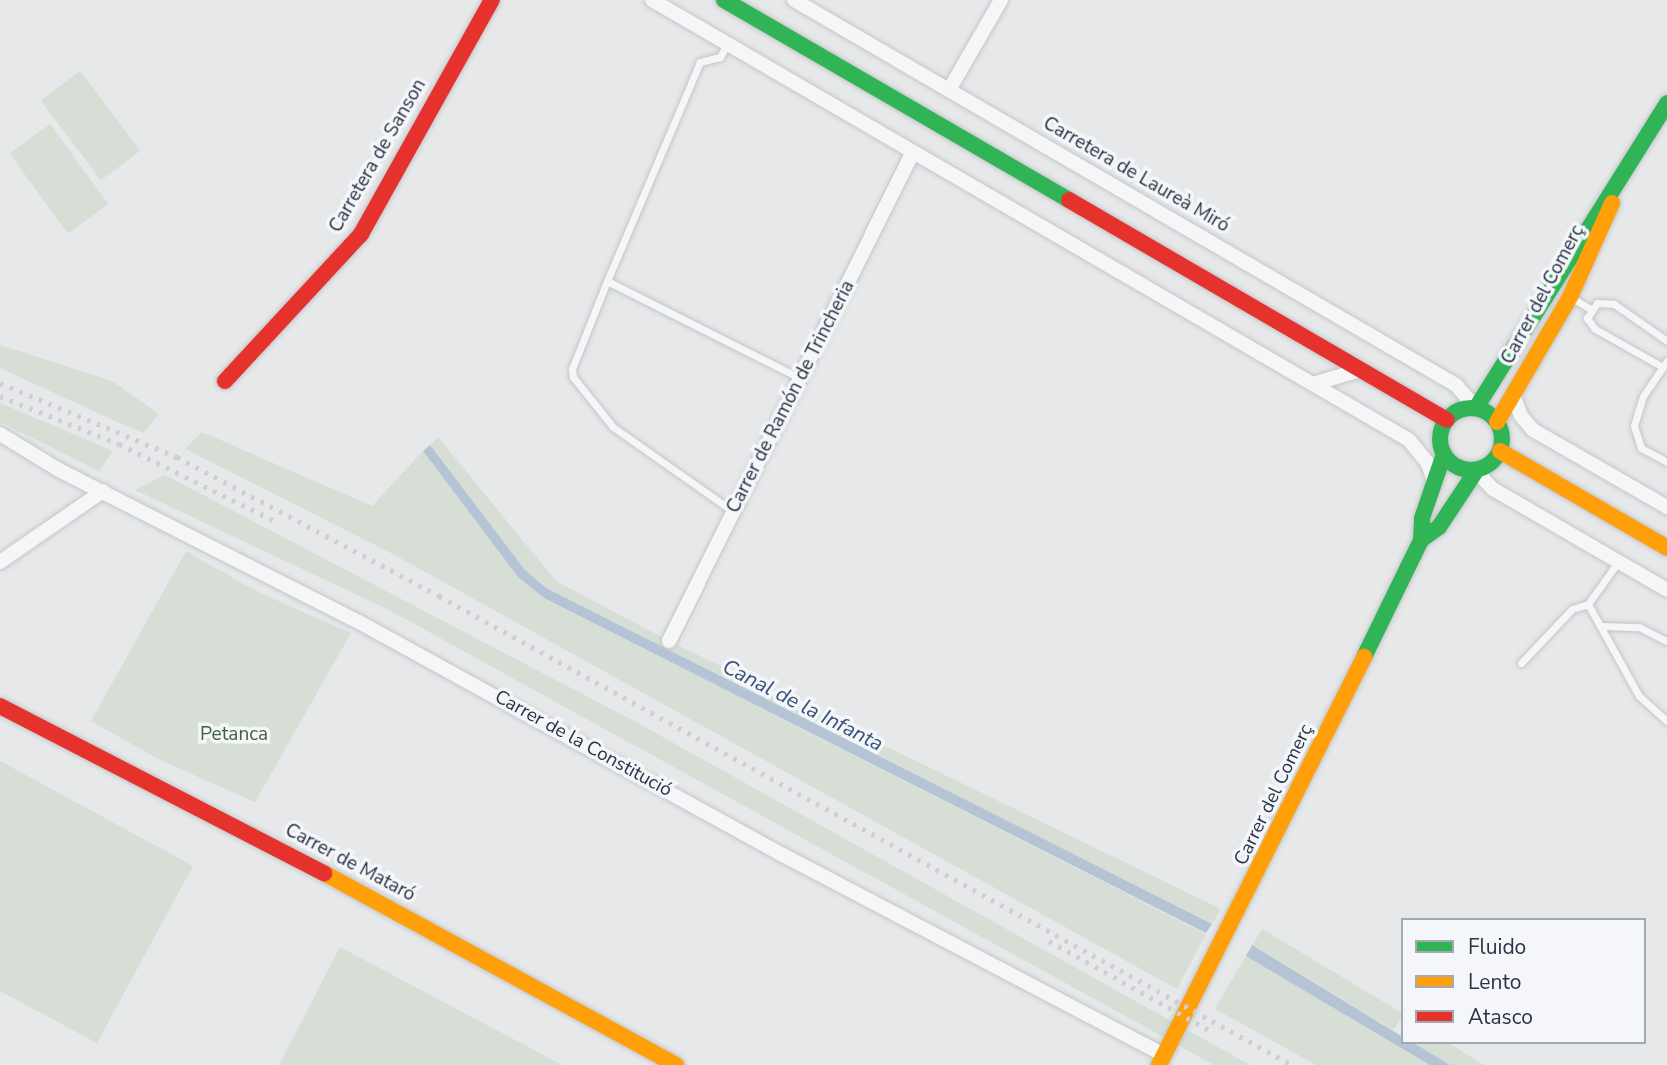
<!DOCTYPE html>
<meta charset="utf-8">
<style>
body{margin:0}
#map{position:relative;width:1667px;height:1065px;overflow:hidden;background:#e6e8ea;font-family:"Nunito Sans",sans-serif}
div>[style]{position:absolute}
.green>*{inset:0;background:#d6ded6;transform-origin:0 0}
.water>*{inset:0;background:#b4c4d5}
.roads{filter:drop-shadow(0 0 2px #c4c6c8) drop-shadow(0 0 2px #c4c6c8)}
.lane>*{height:7px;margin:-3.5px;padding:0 3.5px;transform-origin:3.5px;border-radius:3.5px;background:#f5f6f7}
.street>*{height:14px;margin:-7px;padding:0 7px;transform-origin:7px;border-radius:7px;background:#f5f6f7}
.fast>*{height:16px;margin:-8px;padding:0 8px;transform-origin:8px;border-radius:8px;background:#30b455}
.fast>.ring{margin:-8px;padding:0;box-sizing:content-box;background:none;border:16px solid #30b455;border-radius:50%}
.slow>*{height:16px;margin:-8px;padding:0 8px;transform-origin:8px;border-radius:8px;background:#ff9f0a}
.jam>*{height:16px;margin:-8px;padding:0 8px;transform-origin:8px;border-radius:8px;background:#e5322d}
.rail>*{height:5px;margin-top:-2.5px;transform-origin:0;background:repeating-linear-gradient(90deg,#cecfd2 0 3.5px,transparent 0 10.5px)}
span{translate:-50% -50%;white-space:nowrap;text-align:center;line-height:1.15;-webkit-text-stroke:7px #f4f6f9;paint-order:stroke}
.street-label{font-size:19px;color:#2b3445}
.park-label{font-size:19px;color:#3f6138}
.water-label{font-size:21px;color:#34527a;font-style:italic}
.legend{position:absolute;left:1401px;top:918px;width:245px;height:126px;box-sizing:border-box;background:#f4f6f9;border:2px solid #a4a8b1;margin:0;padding:9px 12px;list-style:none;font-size:21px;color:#2b3445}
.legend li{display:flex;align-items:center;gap:14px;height:35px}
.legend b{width:35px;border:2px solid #a4a8b1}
</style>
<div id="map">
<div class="green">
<div style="left:80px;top:71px;width:100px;height:49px;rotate:53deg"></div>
<div style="left:50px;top:124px;width:99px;height:50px;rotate:54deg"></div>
<div style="clip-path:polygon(0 345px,112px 381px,159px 414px,143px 433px,126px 426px,0 368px)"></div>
<div style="clip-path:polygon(0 403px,113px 451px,99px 471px,0 422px)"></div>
<div style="clip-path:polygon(202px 432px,372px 506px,423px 451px,518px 577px,544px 598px,1206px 934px,1177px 989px,389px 552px,185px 449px)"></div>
<div style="clip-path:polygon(438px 437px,556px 581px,669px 641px,1221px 909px,1212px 924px,546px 588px,525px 570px,430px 445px)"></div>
<div style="clip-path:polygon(165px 475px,634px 721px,1250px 1065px,1214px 1065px,389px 610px,135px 490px)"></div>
<div style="clip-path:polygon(186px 551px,256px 591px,351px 633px,255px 802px,160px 760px,91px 721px)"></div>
<div style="clip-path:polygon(0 761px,193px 866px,97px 1043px,0 991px)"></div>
<div style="left:1262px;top:929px;width:165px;height:19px;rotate:31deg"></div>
<div style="clip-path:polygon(340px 947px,562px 1065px,279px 1065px)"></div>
<div style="clip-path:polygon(1246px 956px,1286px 978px,1430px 1065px,1316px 1065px,1215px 1009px)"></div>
<div style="clip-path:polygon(1412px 1042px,1447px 1042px,1484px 1065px,1450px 1065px)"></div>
</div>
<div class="water">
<div style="clip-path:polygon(430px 445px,525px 570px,546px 588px,1212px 924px,1206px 933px,544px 598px,518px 577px,423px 451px)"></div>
<div style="clip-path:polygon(1252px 945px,1403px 1037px,1403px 1042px,1412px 1042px,1450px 1065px,1430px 1065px,1246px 956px)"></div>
</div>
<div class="roads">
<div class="lane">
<div style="left:727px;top:44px;width:15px;rotate:118deg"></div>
<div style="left:720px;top:57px;width:21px;rotate:166deg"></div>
<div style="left:700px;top:62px;width:238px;rotate:113deg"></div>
<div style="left:607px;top:281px;width:216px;rotate:26.7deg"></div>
<div style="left:607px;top:281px;width:95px;rotate:111.7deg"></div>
<div style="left:572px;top:369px;width:8px;rotate:83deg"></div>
<div style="left:573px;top:377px;width:64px;rotate:51.3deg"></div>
<div style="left:613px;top:427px;width:148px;rotate:35.1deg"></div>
<div style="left:1572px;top:298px;width:23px;rotate:31deg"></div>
<div style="left:1667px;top:361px;width:42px;rotate:124.4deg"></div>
<div style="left:1643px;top:396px;width:31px;rotate:107deg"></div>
<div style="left:1634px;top:426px;width:23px;rotate:72deg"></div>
<div style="left:1641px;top:448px;width:30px;rotate:28deg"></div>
<div style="left:1661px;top:366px;width:76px;rotate:-150.7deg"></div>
<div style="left:1595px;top:329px;width:14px;rotate:-126deg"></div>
<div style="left:1587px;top:318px;width:18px;rotate:-56deg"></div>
<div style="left:1597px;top:303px;width:17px;rotate:3deg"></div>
<div style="left:1614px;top:304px;width:65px;rotate:34.9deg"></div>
<div style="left:1588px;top:604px;width:105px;rotate:61deg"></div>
<div style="left:1639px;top:696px;width:38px;rotate:42deg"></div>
<div style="left:1604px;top:626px;width:35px;rotate:2deg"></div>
<div style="left:1639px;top:627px;width:31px;rotate:27deg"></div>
<div style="left:1521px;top:663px;width:74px;rotate:-46.6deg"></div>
<div style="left:1572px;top:609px;width:17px;rotate:-17deg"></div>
<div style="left:1588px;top:604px;width:52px;rotate:-54.5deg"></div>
</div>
<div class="street">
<div style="left:652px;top:0;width:876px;rotate:30.17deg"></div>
<div style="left:1409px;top:440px;width:28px;rotate:51deg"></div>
<div style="left:1427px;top:462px;width:22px;rotate:69deg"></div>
<div style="left:794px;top:0;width:766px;rotate:30.18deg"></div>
<div style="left:1456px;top:385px;width:30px;rotate:49deg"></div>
<div style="left:949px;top:90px;width:104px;rotate:-60deg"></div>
<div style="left:1313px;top:384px;width:49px;rotate:-16.6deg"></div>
<div style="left:1513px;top:395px;width:22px;rotate:69deg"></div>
<div style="left:1521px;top:416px;width:18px;rotate:49deg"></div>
<div style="left:1533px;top:430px;width:155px;rotate:29.9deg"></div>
<div style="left:0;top:434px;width:69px;rotate:31.4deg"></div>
<div style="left:59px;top:470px;width:336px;rotate:26.9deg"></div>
<div style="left:359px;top:622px;width:484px;rotate:28.8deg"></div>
<div style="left:783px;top:855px;width:430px;rotate:27.7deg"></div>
<div style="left:1476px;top:471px;width:25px;rotate:47deg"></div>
<div style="left:1493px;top:489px;width:201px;rotate:30.1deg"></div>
<div style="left:0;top:562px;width:125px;rotate:-34.6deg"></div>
<div style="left:669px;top:641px;width:546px;rotate:-63.48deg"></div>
</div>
<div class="fast">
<div style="left:724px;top:0;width:399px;rotate:30.1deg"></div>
<div class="ring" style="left:1440px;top:408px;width:46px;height:46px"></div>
<div style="left:1476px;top:408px;width:360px;rotate:-57.9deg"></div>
<div style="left:1421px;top:540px;width:22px;rotate:-36deg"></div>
<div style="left:1439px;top:527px;width:67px;rotate:-56.5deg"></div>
<div style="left:1364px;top:657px;width:130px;rotate:-64deg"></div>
<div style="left:1421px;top:540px;width:22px;rotate:-87deg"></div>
<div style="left:1422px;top:518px;width:68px;rotate:-71deg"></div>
</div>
<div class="slow">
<div style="left:1497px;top:422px;width:145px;rotate:-59.7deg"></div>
<div style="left:1570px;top:297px;width:103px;rotate:-65.9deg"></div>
<div style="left:1500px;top:451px;width:193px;rotate:30.1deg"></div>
<div style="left:324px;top:873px;width:401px;rotate:28.6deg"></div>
<div style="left:1159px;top:1065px;width:457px;rotate:-63.3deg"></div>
</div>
<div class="jam">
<div style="left:1069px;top:200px;width:437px;rotate:30.2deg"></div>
<div style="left:225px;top:381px;width:200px;rotate:-47.2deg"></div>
<div style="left:361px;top:234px;width:268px;rotate:-60.8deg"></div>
<div style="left:0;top:706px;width:365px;rotate:27.3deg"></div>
</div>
</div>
<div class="rail">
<div style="left:0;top:383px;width:192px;rotate:22.7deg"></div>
<div style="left:177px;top:457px;width:297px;rotate:27.9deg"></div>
<div style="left:439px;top:596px;width:973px;rotate:28.8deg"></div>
<div style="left:0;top:396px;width:128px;rotate:22deg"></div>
<div style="left:119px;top:444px;width:176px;rotate:26.3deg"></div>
<div style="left:1049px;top:941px;width:185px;rotate:29.1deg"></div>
</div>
<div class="street-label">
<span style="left:378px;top:156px;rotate:-60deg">Carretera de Sanson</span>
<span style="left:1136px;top:175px;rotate:30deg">Carretera de Laureà Miró</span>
<span style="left:1543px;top:295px;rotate:-62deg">Carrer del Comerç</span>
<span style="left:791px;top:397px;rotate:-63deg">Carrer de Ramón de Trincheria</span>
<span style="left:583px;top:744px;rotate:29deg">Carrer de la Constitució</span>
<span style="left:1274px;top:795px;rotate:-64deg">Carrer del Comerç</span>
<span style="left:350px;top:863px;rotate:28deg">Carrer de Mataró</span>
</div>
<div class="park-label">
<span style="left:234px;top:735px">Petanca</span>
</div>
<div class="water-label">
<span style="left:803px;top:705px;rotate:27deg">Canal de la Infanta</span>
</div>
<ul class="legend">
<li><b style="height:9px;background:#30b455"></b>Fluido</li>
<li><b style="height:9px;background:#ff9f0a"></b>Lento</li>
<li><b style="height:9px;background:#e5322d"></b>Atasco</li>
</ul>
</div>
